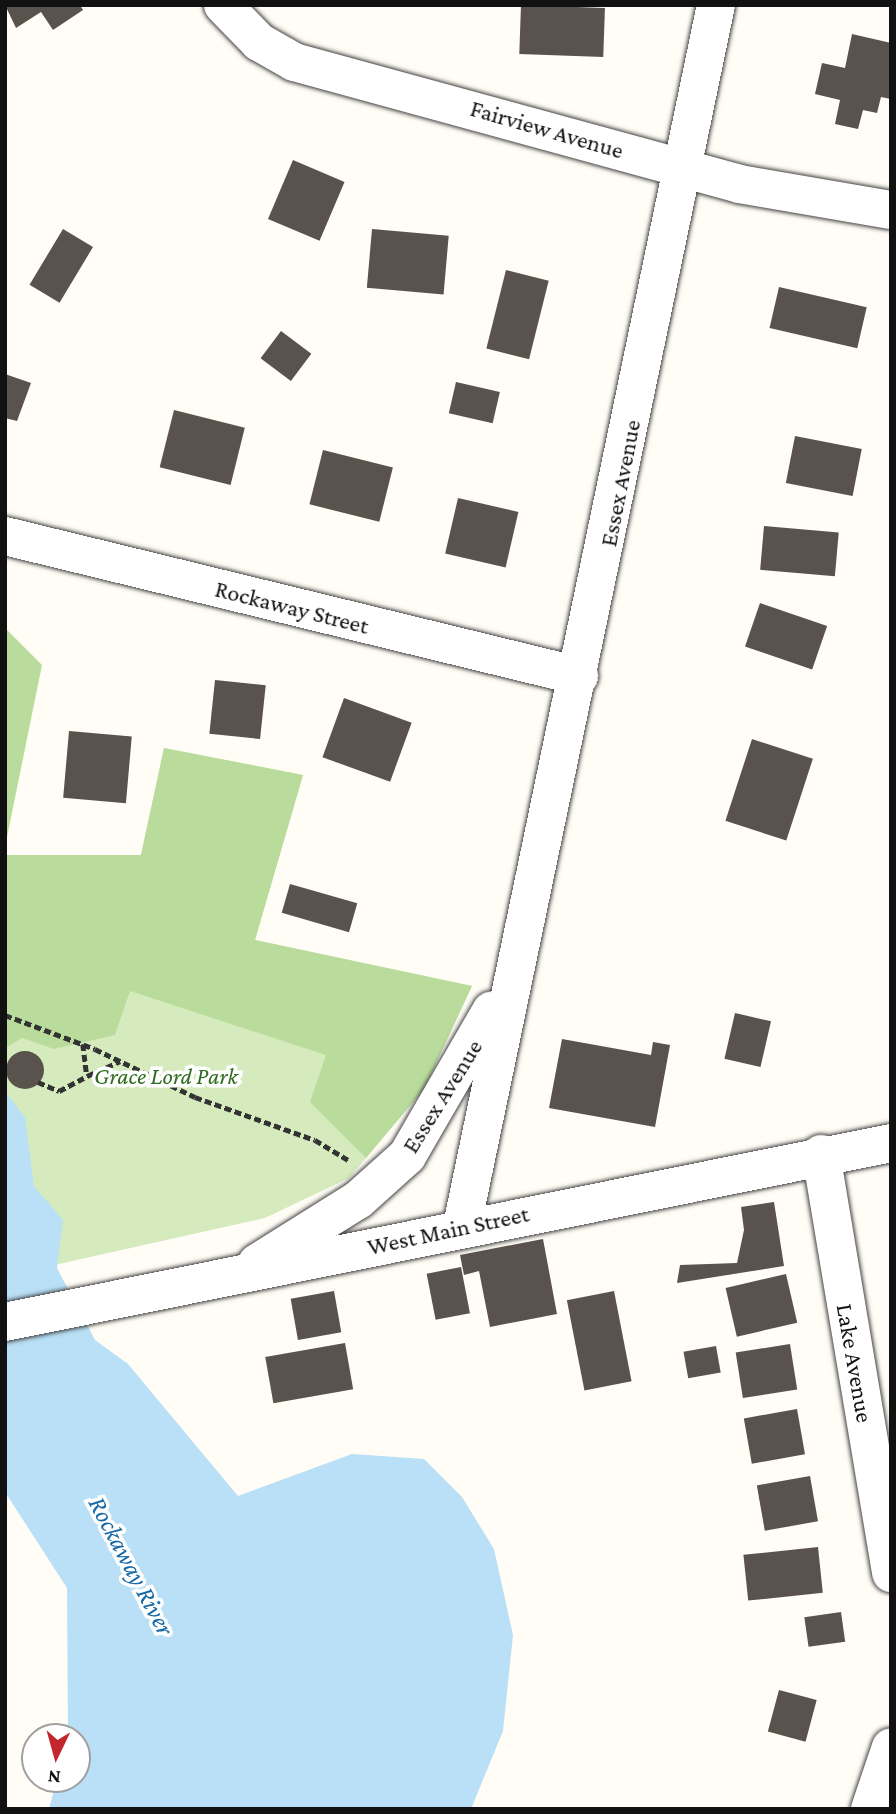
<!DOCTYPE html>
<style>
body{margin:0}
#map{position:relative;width:896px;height:1814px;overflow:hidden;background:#fffdf5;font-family:"Crimson Pro",serif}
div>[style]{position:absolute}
.green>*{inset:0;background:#d5ebbd}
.forest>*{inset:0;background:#b9dc9c}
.water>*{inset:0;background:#b9e0f7}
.building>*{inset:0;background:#5a524d;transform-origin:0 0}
.round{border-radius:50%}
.path>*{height:4.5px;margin-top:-2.25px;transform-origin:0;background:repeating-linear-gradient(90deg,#333 0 7px,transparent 0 10.5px)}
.roads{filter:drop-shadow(0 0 2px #444) drop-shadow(0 0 2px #444)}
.minor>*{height:38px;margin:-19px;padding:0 19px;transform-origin:19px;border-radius:19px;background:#fff}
span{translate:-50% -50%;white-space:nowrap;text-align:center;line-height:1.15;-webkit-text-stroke:7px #fff;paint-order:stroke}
.street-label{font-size:24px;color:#111}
.park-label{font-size:24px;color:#2f6b1f;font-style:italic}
.water-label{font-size:26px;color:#1768a6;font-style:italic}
.frame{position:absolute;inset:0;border:7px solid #111;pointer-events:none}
.north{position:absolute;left:21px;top:1723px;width:70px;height:70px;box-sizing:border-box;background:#fff;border:2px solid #a0a0a0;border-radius:50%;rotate:185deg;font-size:19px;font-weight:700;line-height:28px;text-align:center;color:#111}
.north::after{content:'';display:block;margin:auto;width:24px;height:32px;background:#c4262e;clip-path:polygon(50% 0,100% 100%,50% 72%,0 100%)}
</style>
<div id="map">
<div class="green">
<div style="clip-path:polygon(164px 748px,303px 775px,255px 940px,472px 986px,424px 1089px,349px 1178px,265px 1218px,5px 1276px,5px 855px,141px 855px)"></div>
</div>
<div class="forest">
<div style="clip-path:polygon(5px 628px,42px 665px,5px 847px)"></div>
<div style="clip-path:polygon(164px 748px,303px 775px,255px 940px,472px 986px,424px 1089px,366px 1158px,310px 1102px,326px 1055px,130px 991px,115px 1035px,54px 1049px,22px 1038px,5px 1048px,5px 855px,141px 855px)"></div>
</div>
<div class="water">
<div style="clip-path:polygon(5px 1092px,25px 1117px,34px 1186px,63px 1220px,57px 1268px,95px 1340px,128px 1364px,238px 1496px,352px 1454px,424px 1459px,462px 1497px,494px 1549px,513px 1635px,503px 1731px,471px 1809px,49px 1809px,57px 1779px,77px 1779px,77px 1737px,68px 1737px,67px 1588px,5px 1492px)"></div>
</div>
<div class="building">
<div style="clip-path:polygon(5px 5px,80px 5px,83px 10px,53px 30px,41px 12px,16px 28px)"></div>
<div style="left:521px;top:5px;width:84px;height:49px;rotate:2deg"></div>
<div style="clip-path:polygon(852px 34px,891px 43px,891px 99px,881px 97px,877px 113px,863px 110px,858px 129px,835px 124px,840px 100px,815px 94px,822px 63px,845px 68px)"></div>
<div style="left:293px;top:160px;width:56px;height:64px;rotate:23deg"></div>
<div style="left:63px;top:229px;width:35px;height:65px;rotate:31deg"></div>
<div style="left:372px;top:229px;width:77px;height:59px;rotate:5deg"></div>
<div style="left:506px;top:270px;width:44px;height:81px;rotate:14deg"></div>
<div style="left:779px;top:287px;width:90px;height:42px;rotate:13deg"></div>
<div style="left:281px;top:331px;width:38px;height:34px;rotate:37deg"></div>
<div style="clip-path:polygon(5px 374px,31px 383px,17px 421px,5px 418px)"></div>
<div style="left:456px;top:382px;width:45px;height:32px;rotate:13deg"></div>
<div style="left:174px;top:410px;width:73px;height:59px;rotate:14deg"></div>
<div style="left:795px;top:436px;width:68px;height:48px;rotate:11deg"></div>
<div style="left:323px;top:450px;width:72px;height:56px;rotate:14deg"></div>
<div style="left:458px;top:498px;width:62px;height:57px;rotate:13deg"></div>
<div style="left:764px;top:526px;width:75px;height:44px;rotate:5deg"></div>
<div style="left:760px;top:603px;width:71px;height:46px;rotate:19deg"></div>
<div style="left:215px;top:680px;width:51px;height:54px;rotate:6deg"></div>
<div style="left:344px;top:698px;width:72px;height:63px;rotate:20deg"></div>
<div style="left:69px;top:731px;width:63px;height:67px;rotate:5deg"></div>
<div style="left:752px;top:739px;width:64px;height:86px;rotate:18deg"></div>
<div style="left:290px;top:884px;width:70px;height:30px;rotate:16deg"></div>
<div style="left:735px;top:1013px;width:37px;height:47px;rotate:13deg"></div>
<div style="clip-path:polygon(562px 1039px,651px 1055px,653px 1042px,670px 1045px,655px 1127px,549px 1108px)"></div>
<div class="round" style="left:6px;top:1051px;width:38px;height:38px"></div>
<div style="clip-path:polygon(774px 1202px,784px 1266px,677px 1283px,680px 1265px,737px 1263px,744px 1230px,741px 1207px)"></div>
<div style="clip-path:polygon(543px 1239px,557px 1314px,490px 1327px,479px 1271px,464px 1275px,460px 1255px)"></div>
<div style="left:461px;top:1267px;width:47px;height:35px;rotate:79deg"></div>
<div style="left:786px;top:1274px;width:50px;height:62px;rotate:77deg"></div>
<div style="left:334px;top:1291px;width:42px;height:44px;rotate:80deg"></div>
<div style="left:614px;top:1291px;width:92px;height:48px;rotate:79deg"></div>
<div style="left:345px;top:1343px;width:47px;height:81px;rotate:80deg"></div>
<div style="left:790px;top:1344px;width:46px;height:55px;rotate:81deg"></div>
<div style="left:716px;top:1346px;width:27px;height:33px;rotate:80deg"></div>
<div style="left:797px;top:1409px;width:46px;height:54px;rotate:80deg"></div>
<div style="left:810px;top:1476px;width:46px;height:54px;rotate:80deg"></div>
<div style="left:818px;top:1547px;width:46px;height:75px;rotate:84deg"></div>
<div style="left:841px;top:1612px;width:30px;height:37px;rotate:82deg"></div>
<div style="left:779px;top:1690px;width:39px;height:43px;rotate:15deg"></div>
</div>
<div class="path">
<div style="left:5px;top:1015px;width:96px;rotate:20.7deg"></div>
<div style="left:95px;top:1049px;width:111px;rotate:25.6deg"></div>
<div style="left:195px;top:1097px;width:127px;rotate:19.7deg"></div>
<div style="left:315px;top:1140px;width:41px;rotate:31deg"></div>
<div style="left:83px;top:1044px;width:32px;rotate:83deg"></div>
<div style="left:87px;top:1076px;width:36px;rotate:-24deg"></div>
<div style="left:38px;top:1082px;width:23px;rotate:23deg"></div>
<div style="left:59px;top:1091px;width:32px;rotate:-28deg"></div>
</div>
<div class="roads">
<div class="minor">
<div style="left:223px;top:5px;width:52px;rotate:45.8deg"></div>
<div style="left:259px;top:42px;width:40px;rotate:29.7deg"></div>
<div style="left:294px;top:62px;width:461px;rotate:15.3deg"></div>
<div style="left:739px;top:184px;width:154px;rotate:9.7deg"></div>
<div style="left:5px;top:536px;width:591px;rotate:13.71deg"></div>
<div style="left:821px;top:1154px;width:425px;rotate:80.5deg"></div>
<div style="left:462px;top:1226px;width:1247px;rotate:-78.25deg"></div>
<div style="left:257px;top:1263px;width:119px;rotate:-32deg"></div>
<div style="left:358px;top:1200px;width:66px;rotate:-41.9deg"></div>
<div style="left:407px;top:1156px;width:168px;rotate:-59.9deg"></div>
<div style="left:5px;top:1322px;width:904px;rotate:-11.42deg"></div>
<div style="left:870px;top:1809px;width:65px;rotate:-71.3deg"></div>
</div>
</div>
<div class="street-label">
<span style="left:547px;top:129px;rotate:16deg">Fairview Avenue</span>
<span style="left:620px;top:483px;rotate:-79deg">Essex Avenue</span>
<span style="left:292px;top:607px;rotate:14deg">Rockaway Street</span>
<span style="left:442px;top:1096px;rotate:-58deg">Essex Avenue</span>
<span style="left:448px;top:1230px;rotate:-12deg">West Main Street</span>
<span style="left:855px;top:1363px;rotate:80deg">Lake Avenue</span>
</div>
<div class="park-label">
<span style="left:166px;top:1076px">Grace Lord Park</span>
</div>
<div class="water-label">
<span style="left:131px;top:1566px;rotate:62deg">Rockaway River</span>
</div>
<div class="frame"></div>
<div class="north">N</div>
</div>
